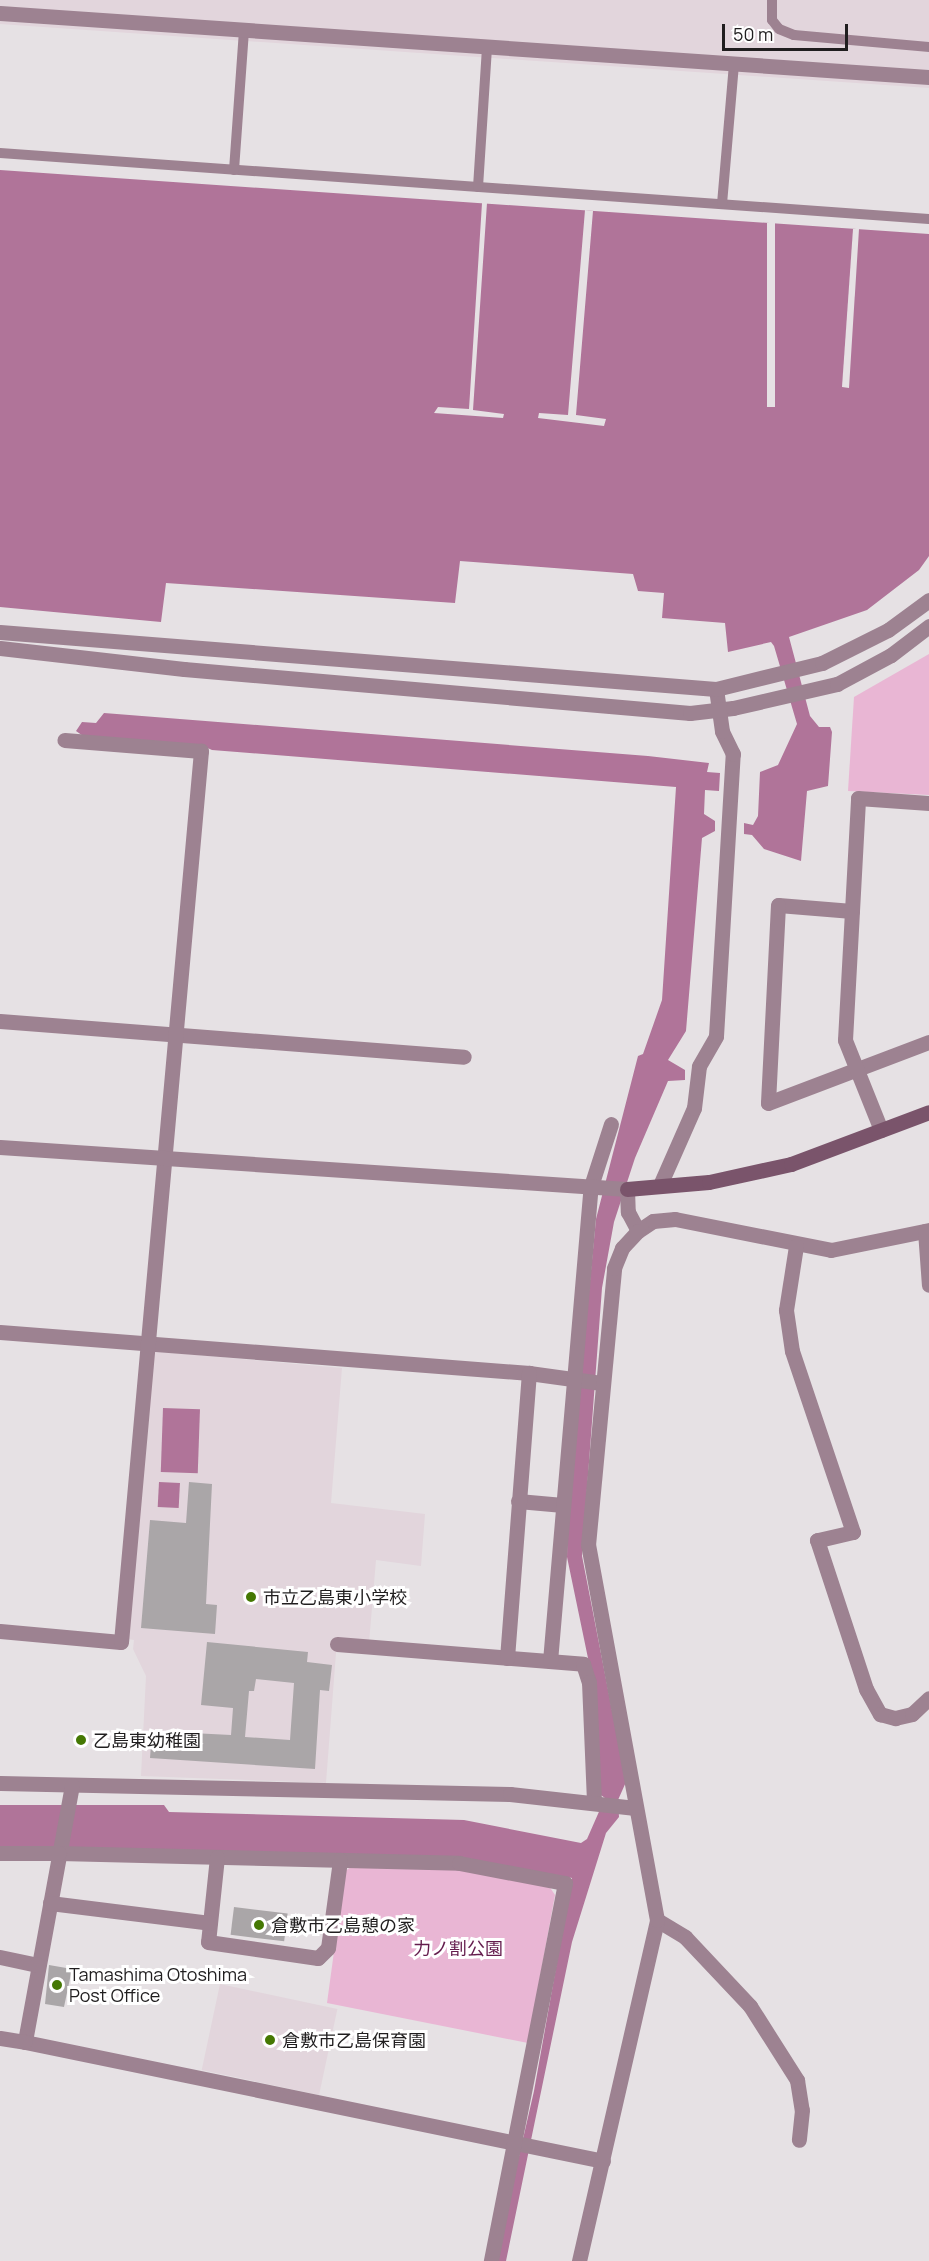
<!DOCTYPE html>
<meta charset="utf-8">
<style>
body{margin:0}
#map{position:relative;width:929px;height:2261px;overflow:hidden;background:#e6e1e4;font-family:Manrope,"Noto Sans JP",sans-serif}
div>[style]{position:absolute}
.built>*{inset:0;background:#e2d5dc;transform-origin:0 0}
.green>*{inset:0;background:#e9b6d4}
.water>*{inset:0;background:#b07499;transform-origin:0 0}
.pier>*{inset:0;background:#e6e1e4;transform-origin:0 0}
.building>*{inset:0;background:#aaa6a8;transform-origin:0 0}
.service>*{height:10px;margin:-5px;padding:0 5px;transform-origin:5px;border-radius:5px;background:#9d8291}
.minor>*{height:15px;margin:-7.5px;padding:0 7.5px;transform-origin:7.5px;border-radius:7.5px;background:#9d8291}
.tertiary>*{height:15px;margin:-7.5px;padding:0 7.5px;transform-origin:7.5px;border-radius:7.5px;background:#9d8291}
.secondary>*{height:15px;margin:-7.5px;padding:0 7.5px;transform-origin:7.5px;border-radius:7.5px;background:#7a546b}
.dots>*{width:16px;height:16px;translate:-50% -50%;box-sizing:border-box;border:3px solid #fff;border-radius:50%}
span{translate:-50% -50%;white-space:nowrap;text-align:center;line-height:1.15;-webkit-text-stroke:6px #fff;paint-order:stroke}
.poi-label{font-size:18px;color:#201e1f}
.left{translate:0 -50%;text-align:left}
.park-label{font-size:18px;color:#641c4d}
.scale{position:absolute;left:722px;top:24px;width:126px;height:27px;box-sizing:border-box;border:3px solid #201e1f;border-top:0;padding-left:8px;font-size:18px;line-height:21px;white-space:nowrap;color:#201e1f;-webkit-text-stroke:4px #fff;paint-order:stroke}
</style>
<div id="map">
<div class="built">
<div style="clip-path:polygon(0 0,929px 0,929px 88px,0 24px)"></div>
<div style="clip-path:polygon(151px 1351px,342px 1368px,331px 1503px,425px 1514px,421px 1566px,376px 1560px,369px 1643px,337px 1640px,326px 1783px,141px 1776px,146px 1676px,133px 1649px,134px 1640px,128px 1639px)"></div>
<div style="left:220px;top:1984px;width:120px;height:88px;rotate:12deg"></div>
</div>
<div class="green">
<div style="clip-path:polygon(929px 654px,929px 795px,848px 791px,854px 697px)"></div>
<div style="clip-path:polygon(351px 1867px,458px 1868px,549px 1886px,555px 1895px,528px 2043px,327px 2003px,345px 1871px)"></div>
</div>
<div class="water">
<div style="clip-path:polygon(0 170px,929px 234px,929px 556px,919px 570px,867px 610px,789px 637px,810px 716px,819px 727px,830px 727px,832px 732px,828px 786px,807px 791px,801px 861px,764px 849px,752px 835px,744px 834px,744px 823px,753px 825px,758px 816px,760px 772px,778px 765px,797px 724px,774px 646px,771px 642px,728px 652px,725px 623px,662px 618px,664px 593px,638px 591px,633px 574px,460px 561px,455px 603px,166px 583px,161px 622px,0 607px)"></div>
<div style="clip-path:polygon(104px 713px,648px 756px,709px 763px,707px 772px,720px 773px,719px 791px,705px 790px,704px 814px,715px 821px,715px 831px,702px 838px,686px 1031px,668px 1060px,685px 1070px,685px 1080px,668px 1081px,635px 1158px,614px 1222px,602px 1288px,582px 1556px,626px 1782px,618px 1800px,619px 1817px,606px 1833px,572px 1942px,506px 2261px,495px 2261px,534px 2091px,572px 1878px,458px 1857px,0 1848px,0 1805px,164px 1805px,169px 1812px,464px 1820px,581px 1843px,587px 1839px,605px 1798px,598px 1793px,589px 1663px,567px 1557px,568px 1507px,596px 1219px,638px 1056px,643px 1054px,662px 1000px,676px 787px,212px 750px,203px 746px,86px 738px,76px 731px,82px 722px,96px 723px)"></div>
<div style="left:163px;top:1408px;width:37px;height:64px;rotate:2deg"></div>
<div style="left:159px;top:1482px;width:21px;height:25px;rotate:3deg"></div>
</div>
<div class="pier">
<div style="clip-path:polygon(482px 203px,487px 203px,473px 410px,504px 414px,503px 418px,434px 413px,438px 407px,469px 409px)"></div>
<div style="clip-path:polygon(585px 210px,593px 211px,576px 415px,606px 419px,604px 426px,538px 418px,539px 413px,568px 415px)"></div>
<div style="left:767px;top:223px;width:8px;height:184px"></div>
<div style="clip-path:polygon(853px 229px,859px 229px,849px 388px,842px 387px)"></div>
</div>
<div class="building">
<div style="clip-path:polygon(189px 1482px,212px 1484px,206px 1604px,217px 1605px,215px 1634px,141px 1628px,150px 1520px,186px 1523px)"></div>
<div style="clip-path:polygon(evenodd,207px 1642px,308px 1652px,307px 1662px,332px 1665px,329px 1691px,320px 1690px,315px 1769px,150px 1758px,152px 1731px,231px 1735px,233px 1708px,201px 1705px,207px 1642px,256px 1679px,294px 1683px,290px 1740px,245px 1737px,249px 1691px,254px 1691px,256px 1679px)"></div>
<div style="left:234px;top:1907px;width:54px;height:28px;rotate:7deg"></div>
<div style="clip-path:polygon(49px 1965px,72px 1969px,64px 2007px,45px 2004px)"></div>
</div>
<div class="service">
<div style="left:772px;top:0;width:20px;rotate:90deg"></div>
<div style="left:772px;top:20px;width:11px;rotate:52deg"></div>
<div style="left:779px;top:29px;width:16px;rotate:22deg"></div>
<div style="left:794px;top:35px;width:136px;rotate:5.1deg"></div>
<div style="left:0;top:153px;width:931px;rotate:4.06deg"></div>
<div style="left:234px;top:170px;width:140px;rotate:-85.9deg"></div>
<div style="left:478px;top:187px;width:139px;rotate:-86.3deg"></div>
<div style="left:722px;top:204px;width:142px;rotate:-85.1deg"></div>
</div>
<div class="minor">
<div style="left:852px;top:911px;width:74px;rotate:-175.4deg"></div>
<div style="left:778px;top:905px;width:198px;rotate:92.9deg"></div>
<div style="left:768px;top:1103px;width:172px;rotate:-20.8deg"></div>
<div style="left:0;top:1021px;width:465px;rotate:4.4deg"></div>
<div style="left:881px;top:1130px;width:97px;rotate:-111.8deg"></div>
<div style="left:845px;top:1040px;width:242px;rotate:-86.9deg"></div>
<div style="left:858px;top:798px;width:71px;rotate:4deg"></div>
<div style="left:660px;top:1185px;width:84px;rotate:-66.2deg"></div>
<div style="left:694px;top:1108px;width:42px;rotate:-83.2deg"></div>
<div style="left:699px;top:1066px;width:34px;rotate:-60deg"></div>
<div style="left:716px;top:1036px;width:283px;rotate:-86.6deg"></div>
<div style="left:733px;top:754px;width:25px;rotate:-116deg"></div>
<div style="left:722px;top:731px;width:42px;rotate:-98.1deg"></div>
<div style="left:627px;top:1189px;width:23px;rotate:88deg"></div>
<div style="left:628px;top:1212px;width:21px;rotate:62deg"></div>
<div style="left:638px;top:1231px;width:18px;rotate:-34deg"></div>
<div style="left:653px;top:1221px;width:22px;rotate:-5deg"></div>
<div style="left:675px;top:1219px;width:159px;rotate:11.2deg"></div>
<div style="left:831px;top:1250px;width:100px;rotate:-11.5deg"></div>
<div style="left:925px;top:1231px;width:54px;rotate:85.8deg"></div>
<div style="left:796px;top:1246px;width:65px;rotate:98.9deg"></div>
<div style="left:786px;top:1310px;width:41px;rotate:81.7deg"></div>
<div style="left:792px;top:1351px;width:191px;rotate:71.4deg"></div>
<div style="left:853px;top:1532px;width:37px;rotate:167deg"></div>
<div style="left:817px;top:1540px;width:157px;rotate:71.8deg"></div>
<div style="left:866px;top:1689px;width:29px;rotate:61deg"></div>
<div style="left:880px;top:1714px;width:16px;rotate:15deg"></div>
<div style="left:895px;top:1718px;width:17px;rotate:-13deg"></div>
<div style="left:912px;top:1714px;width:23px;rotate:-43deg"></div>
<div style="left:0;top:1332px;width:531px;rotate:4.43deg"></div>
<div style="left:529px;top:1373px;width:73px;rotate:7.9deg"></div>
<div style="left:518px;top:1501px;width:45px;rotate:5.1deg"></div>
<div style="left:0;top:1631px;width:121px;rotate:5.2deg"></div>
<div style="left:121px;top:1642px;width:895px;rotate:-84.87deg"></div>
<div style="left:201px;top:751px;width:137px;rotate:-175.4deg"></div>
<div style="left:337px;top:1644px;width:247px;rotate:4.6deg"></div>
<div style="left:583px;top:1664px;width:19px;rotate:72deg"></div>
<div style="left:589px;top:1682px;width:121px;rotate:87.6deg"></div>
<div style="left:507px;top:1658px;width:286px;rotate:-85.6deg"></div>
<div style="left:550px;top:1661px;width:477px;rotate:-85.1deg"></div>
<div style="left:591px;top:1186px;width:65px;rotate:-72.1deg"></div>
<div style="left:0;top:1783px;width:510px;rotate:1.24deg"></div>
<div style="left:510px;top:1794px;width:126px;rotate:6.4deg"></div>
<div style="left:72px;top:1785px;width:261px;rotate:100.4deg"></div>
<div style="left:25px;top:2042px;width:590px;rotate:11.63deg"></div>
<div style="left:59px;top:1853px;width:400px;rotate:1.4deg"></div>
<div style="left:459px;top:1863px;width:108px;rotate:10.7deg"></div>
<div style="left:565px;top:1883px;width:385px;rotate:101.1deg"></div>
<div style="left:217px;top:1857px;width:85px;rotate:96deg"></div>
<div style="left:208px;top:1942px;width:111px;rotate:8.3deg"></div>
<div style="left:318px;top:1958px;width:14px;rotate:-45deg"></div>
<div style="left:328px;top:1948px;width:89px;rotate:-82.2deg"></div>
<div style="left:50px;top:1903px;width:161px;rotate:7.1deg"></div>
<div style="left:657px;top:1920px;width:33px;rotate:31deg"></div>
<div style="left:685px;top:1937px;width:95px;rotate:46.7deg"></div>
<div style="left:750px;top:2006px;width:88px;rotate:57.6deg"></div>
<div style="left:797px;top:2080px;width:30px;rotate:81deg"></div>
<div style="left:802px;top:2110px;width:30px;rotate:96deg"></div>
<div style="left:0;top:1957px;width:39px;rotate:12deg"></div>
<div style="left:0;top:2038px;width:25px;rotate:9deg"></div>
<div style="left:579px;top:2261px;width:350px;rotate:-77.1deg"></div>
<div style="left:657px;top:1920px;width:381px;rotate:-100.4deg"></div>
<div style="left:588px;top:1545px;width:278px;rotate:-84.6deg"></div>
<div style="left:614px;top:1268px;width:22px;rotate:-68deg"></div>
<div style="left:622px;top:1248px;width:23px;rotate:-47deg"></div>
</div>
<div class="tertiary">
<div style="left:0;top:13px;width:931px;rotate:3.94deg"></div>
<div style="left:0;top:632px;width:718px;rotate:4.55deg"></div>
<div style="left:716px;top:689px;width:109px;rotate:-13.8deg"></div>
<div style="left:822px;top:663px;width:74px;rotate:-26.6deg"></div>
<div style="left:888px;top:630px;width:51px;rotate:-36.2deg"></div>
<div style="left:0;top:648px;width:185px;rotate:6.5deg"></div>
<div style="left:184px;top:669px;width:508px;rotate:4.97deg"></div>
<div style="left:690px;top:713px;width:43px;rotate:-6.6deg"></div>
<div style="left:733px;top:708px;width:107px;rotate:-13deg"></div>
<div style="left:837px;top:684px;width:61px;rotate:-28.2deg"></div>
<div style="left:891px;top:655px;width:48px;rotate:-37.3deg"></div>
<div style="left:0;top:1147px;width:628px;rotate:3.83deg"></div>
<div style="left:0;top:1853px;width:59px"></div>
</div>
<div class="secondary">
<div style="left:627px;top:1189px;width:82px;rotate:-4.9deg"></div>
<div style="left:709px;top:1182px;width:84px;rotate:-12.4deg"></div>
<div style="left:791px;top:1164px;width:147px;rotate:-20.6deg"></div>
</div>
<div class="dots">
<div style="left:251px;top:1597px;background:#457803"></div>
<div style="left:81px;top:1740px;background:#457803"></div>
<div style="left:259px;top:1925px;background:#457803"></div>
<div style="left:57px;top:1985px;background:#457803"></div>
<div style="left:270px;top:2040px;background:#457803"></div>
</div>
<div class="poi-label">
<span class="left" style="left:263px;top:1597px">市立乙島東小学校</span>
<span class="left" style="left:93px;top:1740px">乙島東幼稚園</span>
<span class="left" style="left:271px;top:1925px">倉敷市乙島憩の家</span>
<span class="left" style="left:69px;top:1985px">Tamashima Otoshima<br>Post Office</span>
<span class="left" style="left:282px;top:2040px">倉敷市乙島保育園</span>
</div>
<div class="park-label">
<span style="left:458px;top:1948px">力ノ割公園</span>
</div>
<div class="scale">50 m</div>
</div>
